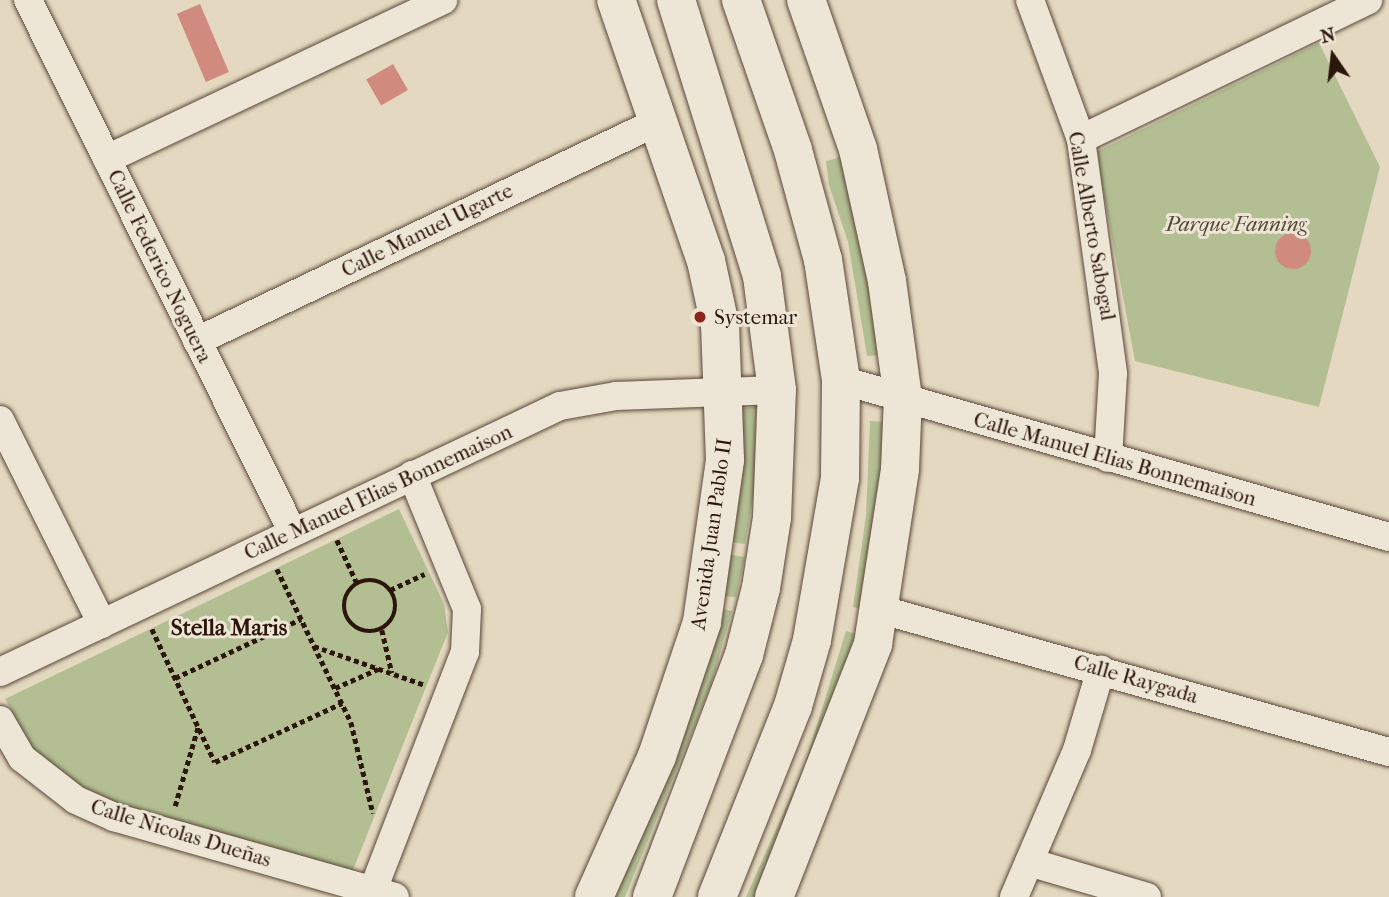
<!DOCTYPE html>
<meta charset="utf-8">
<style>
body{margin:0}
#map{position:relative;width:1389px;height:897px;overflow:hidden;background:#e4d9c0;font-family:"IM FELL French Canon",serif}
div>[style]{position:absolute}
.green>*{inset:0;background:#b3bf93}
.building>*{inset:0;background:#d08b7e;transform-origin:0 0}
.round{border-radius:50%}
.path>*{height:4.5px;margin-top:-2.25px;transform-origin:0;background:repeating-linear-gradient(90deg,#2c150b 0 5px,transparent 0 8.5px)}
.path>.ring{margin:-2.25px;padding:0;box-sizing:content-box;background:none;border:4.5px solid #2c150b;border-radius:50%}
.roads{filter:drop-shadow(0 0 2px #5a4638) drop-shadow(0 0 2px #5a4638)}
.street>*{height:28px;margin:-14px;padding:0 14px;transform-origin:14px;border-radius:14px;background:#ede6d6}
.secondary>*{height:38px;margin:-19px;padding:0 19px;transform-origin:19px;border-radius:19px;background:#ede6d6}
.dots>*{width:19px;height:19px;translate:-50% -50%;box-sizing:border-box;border:4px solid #ede6d6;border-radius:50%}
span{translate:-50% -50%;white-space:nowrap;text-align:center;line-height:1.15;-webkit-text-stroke:6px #ede6d6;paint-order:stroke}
.park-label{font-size:21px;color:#544834;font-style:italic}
.street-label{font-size:21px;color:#2c150b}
.poi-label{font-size:21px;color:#2c150b}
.left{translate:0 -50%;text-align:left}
.neighbourhood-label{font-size:23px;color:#2c150b;font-weight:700}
.north{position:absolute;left:1298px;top:21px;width:70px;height:70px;-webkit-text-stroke:5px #ede6d6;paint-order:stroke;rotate:346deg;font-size:19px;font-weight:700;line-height:28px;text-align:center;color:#2c150b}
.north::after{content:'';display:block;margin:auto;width:24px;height:32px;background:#2c150b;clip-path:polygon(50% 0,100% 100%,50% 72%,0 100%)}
</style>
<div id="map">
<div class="green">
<div style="clip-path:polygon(1319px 43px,1380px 167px,1319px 407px,1135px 361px,1096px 152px)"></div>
<div style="clip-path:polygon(842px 157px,864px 237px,882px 355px,867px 356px,848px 242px,829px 185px,826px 161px)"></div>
<div style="clip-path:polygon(756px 407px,755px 486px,745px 544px,730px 542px,741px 408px)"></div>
<div style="clip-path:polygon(870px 421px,888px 422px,869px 611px,853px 607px,866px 516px)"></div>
<div style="clip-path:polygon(399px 509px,444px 604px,448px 632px,353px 870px,131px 810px,82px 787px,37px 755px,5px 699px)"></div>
<div style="clip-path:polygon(727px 554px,745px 557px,736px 597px,720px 596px)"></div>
<div style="clip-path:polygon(716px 608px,732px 611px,711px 685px,625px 897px,608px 897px)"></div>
<div style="clip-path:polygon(846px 631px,864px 636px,766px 897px,746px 897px,805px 764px)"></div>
</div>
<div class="building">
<div style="left:200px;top:4px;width:74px;height:25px;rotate:67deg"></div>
<div style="left:393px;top:64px;width:30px;height:31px;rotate:60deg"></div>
<div class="round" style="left:1275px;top:233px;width:36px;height:36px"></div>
</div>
<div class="path">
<div style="left:337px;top:540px;width:47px;rotate:65.1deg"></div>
<div style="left:277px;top:569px;width:170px;rotate:64.2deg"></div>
<div style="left:351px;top:722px;width:94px;rotate:76.4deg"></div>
<div class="ring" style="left:344px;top:580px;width:47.5px;height:47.5px"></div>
<div style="left:390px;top:590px;width:38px;rotate:-25deg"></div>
<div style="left:152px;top:629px;width:147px;rotate:64.7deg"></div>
<div style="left:215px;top:762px;width:140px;rotate:-24.9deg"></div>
<div style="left:382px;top:630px;width:44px;rotate:76.9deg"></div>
<div style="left:314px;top:646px;width:118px;rotate:19.4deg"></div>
<div style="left:175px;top:678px;width:139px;rotate:-25.1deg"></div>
<div style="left:335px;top:688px;width:47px;rotate:-23.8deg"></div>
<div style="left:175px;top:806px;width:82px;rotate:-73.8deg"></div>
</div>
<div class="roads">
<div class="street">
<div style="left:28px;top:0;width:593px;rotate:63.56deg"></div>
<div style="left:1030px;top:0;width:148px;rotate:69.9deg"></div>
<div style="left:1081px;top:139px;width:237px;rotate:82.2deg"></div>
<div style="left:1113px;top:374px;width:84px;rotate:93.4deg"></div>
<div style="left:1081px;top:139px;width:319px;rotate:-25.8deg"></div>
<div style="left:107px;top:159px;width:372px;rotate:-25.3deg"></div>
<div style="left:197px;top:341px;width:512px;rotate:-25.46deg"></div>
<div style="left:841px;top:380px;width:570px;rotate:15.99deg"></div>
<div style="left:0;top:420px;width:228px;rotate:63.4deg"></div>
<div style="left:882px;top:610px;width:527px;rotate:15.65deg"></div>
<div style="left:0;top:672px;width:620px;rotate:-25.41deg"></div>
<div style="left:560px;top:406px;width:57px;rotate:-10.1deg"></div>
<div style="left:616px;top:396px;width:161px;rotate:-2.1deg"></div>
<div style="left:0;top:720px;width:44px;rotate:59.9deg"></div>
<div style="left:22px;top:758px;width:68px;rotate:37.9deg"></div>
<div style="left:76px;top:800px;width:42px;rotate:24.1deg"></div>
<div style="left:114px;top:817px;width:292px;rotate:15.9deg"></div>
<div style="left:1029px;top:862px;width:123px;rotate:16.5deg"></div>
<div style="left:373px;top:890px;width:255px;rotate:-68.9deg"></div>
<div style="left:465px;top:652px;width:43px;rotate:-87.3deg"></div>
<div style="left:467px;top:609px;width:145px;rotate:-112.3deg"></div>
<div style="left:1014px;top:897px;width:160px;rotate:-66.8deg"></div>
<div style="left:1077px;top:750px;width:84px;rotate:-73.5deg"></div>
</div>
<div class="secondary">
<div style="left:594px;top:897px;width:154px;rotate:-65.9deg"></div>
<div style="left:657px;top:756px;width:141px;rotate:-71.4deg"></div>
<div style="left:702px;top:622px;width:164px;rotate:-81.9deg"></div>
<div style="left:725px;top:460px;width:135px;rotate:-92.1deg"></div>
<div style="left:720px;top:325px;width:66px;rotate:-102.3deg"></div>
<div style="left:706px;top:261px;width:276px;rotate:-109deg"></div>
<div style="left:652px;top:897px;width:259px;rotate:-69.2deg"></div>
<div style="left:744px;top:655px;width:69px;rotate:-75.8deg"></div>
<div style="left:761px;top:588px;width:71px;rotate:-81.1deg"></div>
<div style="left:772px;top:518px;width:128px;rotate:-87.8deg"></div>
<div style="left:777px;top:390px;width:115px;rotate:-97.5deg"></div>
<div style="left:762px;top:276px;width:289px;rotate:-107.3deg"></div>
<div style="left:717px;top:897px;width:206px;rotate:-68.3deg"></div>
<div style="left:793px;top:706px;width:69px;rotate:-73.9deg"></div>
<div style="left:812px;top:640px;width:164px;rotate:-80.2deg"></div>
<div style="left:840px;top:478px;width:98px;rotate:-89.4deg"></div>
<div style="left:841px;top:380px;width:121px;rotate:-98.5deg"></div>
<div style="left:823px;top:260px;width:114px;rotate:-105.3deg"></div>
<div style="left:793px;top:150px;width:159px;rotate:-109.1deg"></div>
<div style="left:774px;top:897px;width:272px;rotate:-68.6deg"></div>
<div style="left:873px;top:644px;width:177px;rotate:-81.2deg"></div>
<div style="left:900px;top:469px;width:71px;rotate:-87.6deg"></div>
<div style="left:903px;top:398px;width:118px;rotate:-97.8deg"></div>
<div style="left:887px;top:281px;width:135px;rotate:-102.4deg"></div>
<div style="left:858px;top:149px;width:158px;rotate:-109.2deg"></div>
</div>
</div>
<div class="dots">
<div style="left:700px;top:317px;background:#8f2418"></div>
</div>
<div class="park-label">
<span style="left:1236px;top:224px">Parque Fanning</span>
</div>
<div class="street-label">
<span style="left:1092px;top:226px;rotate:80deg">Calle Alberto Sabogal</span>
<span style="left:427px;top:230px;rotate:-26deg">Calle Manuel Ugarte</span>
<span style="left:160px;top:266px;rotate:64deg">Calle Federico Noguera</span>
<span style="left:1115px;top:459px;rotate:16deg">Calle Manuel Elias Bonnemaison</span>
<span style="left:378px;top:492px;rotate:-25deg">Calle Manuel Elias Bonnemaison</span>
<span style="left:711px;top:534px;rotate:-82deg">Avenida Juan Pablo II</span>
<span style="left:1136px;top:679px;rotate:16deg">Calle Raygada</span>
<span style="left:181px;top:833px;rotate:17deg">Calle Nicolas Dueñas</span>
</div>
<div class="poi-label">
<span class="left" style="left:714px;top:317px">Systemar</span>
</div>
<div class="neighbourhood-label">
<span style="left:229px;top:628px">Stella Maris</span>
</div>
<div class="north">N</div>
</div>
